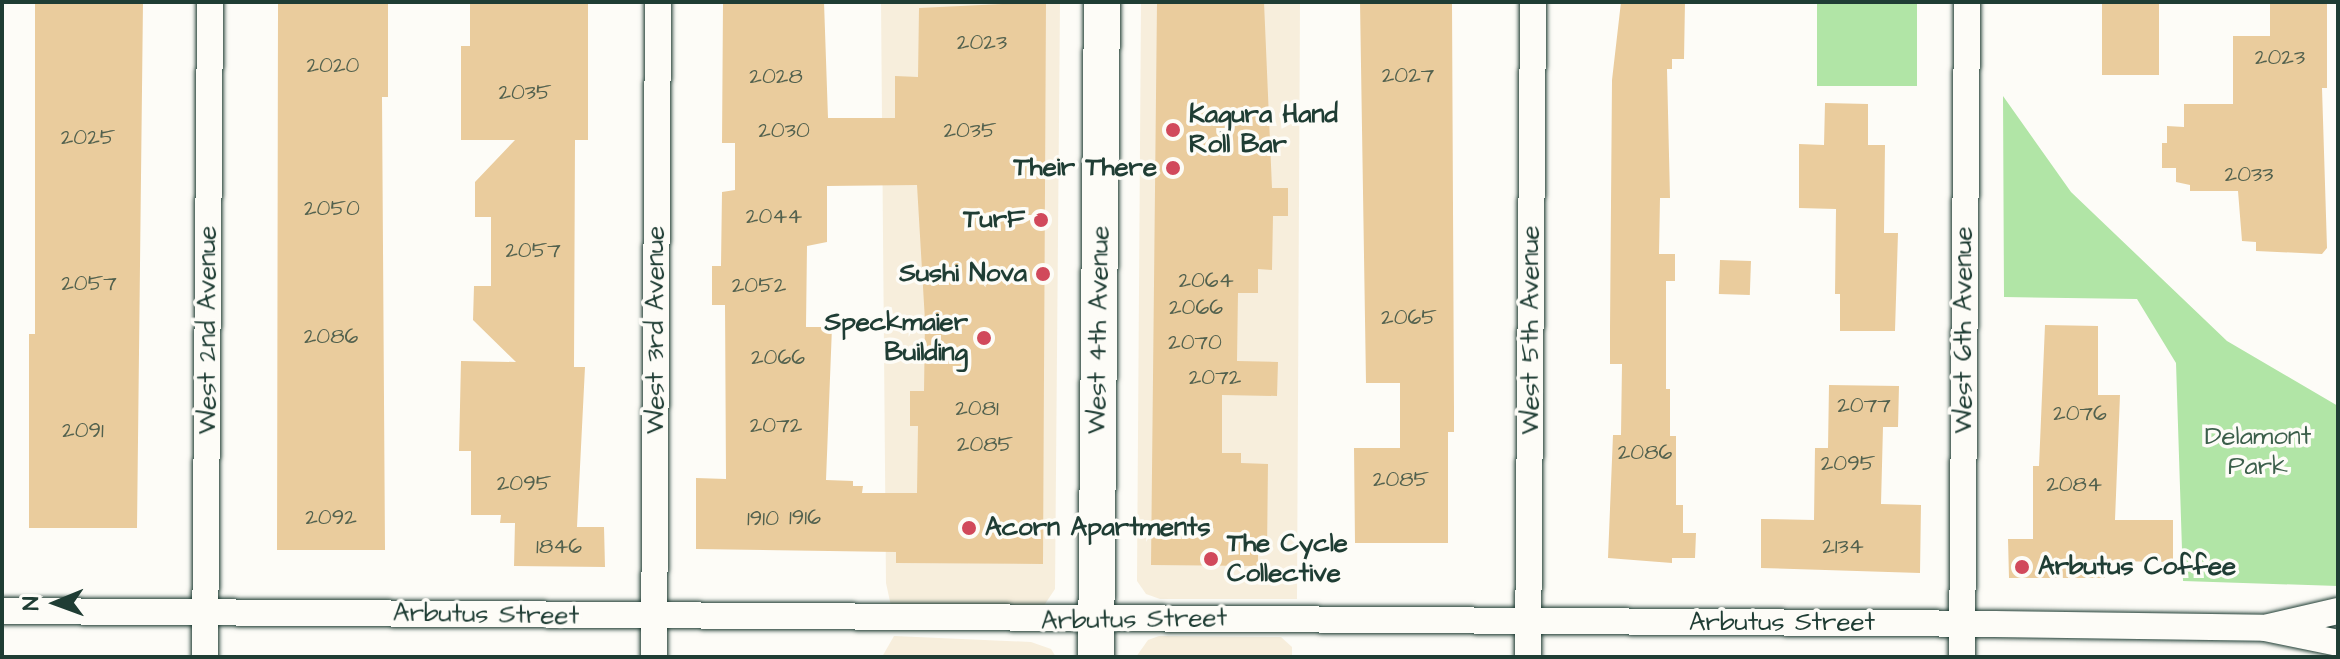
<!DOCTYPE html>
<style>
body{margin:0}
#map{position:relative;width:2340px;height:659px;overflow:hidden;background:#fdfcf7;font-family:"Architects Daughter",sans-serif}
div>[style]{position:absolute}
.built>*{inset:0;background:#f7eedc}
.green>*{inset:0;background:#b1e5a6;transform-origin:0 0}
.building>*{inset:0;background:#eacc9d;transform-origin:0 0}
.roads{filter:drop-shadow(0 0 2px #1f3d34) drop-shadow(0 0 2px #1f3d34)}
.minor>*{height:26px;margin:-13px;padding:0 13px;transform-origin:13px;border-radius:13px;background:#fdfcf7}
.secondary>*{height:36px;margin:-18px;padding:0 18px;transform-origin:18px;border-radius:18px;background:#fdfcf7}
.dots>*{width:22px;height:22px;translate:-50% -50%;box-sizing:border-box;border:4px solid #fdfcf7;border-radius:50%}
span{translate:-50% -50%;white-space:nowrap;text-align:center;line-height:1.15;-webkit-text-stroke:7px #fdfcf7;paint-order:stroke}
.number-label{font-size:22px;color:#52614e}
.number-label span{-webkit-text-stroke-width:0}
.poi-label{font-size:26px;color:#1f3d34;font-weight:700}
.left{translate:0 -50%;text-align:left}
.right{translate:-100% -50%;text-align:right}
.street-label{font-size:26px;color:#1f3d34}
.park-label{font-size:26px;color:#3c5f4b}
.frame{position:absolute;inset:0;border:4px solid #1f3d34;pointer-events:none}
.north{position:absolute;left:16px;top:563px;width:80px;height:80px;-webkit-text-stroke:6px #fdfcf7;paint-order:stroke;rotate:269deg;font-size:22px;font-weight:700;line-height:32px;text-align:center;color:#1f3d34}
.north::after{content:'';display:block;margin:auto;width:28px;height:36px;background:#1f3d34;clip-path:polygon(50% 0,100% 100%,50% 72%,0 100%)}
</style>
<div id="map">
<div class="built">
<div style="clip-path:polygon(881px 2px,1060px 2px,1055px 589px,1041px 610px,891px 606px,886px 583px)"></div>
<div style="clip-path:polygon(1141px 2px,1300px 2px,1297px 599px,1160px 599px,1146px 594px,1137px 581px)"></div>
<div style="clip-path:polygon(894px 636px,1031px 642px,1051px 649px,1056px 657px,882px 657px)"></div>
<div style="clip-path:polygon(1159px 636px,1281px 637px,1292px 647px,1292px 657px,1136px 657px,1148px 640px)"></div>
</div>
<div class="green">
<div style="left:1817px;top:2px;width:100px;height:84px"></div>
<div style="clip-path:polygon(2003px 96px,2071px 192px,2227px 341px,2338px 406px,2338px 586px,2183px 581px,2176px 363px,2137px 299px,2004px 297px)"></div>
</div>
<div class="building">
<div style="clip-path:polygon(35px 2px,143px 2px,137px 528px,29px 528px,29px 334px,35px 334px)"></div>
<div style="clip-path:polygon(278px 2px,388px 2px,388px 97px,382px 97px,385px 550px,277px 550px)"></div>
<div style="clip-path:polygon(470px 2px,588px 2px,588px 140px,575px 140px,574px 367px,585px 367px,577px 527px,604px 527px,605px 567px,514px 566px,515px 523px,500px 523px,501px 515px,471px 515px,471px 451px,459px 451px,461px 361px,516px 362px,473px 320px,474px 286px,491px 286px,491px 217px,475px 217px,475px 182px,515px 140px,461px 140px,461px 46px,470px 46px)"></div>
<div style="clip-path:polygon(evenodd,723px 2px,824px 2px,828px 118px,895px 118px,895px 76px,918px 77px,919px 8px,1046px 2px,1043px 564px,896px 563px,896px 552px,696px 549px,696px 478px,726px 479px,725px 305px,712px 305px,712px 266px,721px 266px,722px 192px,735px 190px,735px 143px,722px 143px,723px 2px,917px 185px,925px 321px,924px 391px,910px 391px,910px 426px,918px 426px,917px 493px,862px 493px,863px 486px,853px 486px,853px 481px,826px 480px,832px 327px,806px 327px,807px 246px,827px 242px,827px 186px,917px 185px)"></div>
<div style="clip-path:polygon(1157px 2px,1264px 2px,1272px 188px,1288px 188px,1288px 216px,1273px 216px,1272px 270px,1258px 269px,1258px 293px,1238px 293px,1237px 361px,1278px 362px,1277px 396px,1222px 395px,1222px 453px,1241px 453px,1241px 463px,1268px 464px,1267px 553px,1258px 553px,1258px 566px,1151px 565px)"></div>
<div style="clip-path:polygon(1360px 2px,1452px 2px,1454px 411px,1454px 432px,1448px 432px,1448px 543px,1355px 543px,1354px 448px,1400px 448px,1400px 383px,1366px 383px)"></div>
<div style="clip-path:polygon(1621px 2px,1685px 2px,1684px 59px,1672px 59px,1672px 69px,1667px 69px,1670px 198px,1660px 198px,1659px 254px,1675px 254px,1675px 281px,1666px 281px,1666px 389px,1670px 389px,1670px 436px,1676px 436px,1676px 505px,1683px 505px,1683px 533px,1696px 533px,1695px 558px,1672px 558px,1672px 563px,1608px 558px,1613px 435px,1621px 435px,1622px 364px,1610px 364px,1610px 328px,1612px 80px)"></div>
<div style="left:2102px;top:2px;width:57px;height:73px"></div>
<div style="clip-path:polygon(2270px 2px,2327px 2px,2327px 88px,2322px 88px,2327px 248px,2322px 254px,2256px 251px,2256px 242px,2242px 241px,2238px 191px,2190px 191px,2190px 185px,2176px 182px,2176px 168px,2162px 168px,2162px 143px,2167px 143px,2167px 126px,2184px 127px,2184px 104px,2233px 104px,2233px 36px,2270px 36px)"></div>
<div style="clip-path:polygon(1825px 103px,1868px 104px,1868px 145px,1885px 145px,1884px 233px,1898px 233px,1895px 331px,1840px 331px,1840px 294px,1835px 294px,1836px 209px,1799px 208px,1799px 144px,1824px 145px)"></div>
<div style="left:1720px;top:260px;width:31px;height:34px;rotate:2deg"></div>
<div style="clip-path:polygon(2045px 325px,2098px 326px,2098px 395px,2120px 395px,2115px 520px,2173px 520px,2173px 562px,2104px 561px,2105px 578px,2009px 578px,2008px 539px,2033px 539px,2033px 466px,2039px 466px)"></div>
<div style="clip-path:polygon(1829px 385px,1899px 386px,1898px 427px,1883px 427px,1881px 504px,1921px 505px,1920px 573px,1761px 568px,1761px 519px,1814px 520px,1815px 448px,1828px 448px)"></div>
</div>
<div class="roads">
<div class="minor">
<div style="left:2px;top:611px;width:1992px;rotate:0.37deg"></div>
<div style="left:1994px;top:624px;width:271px;rotate:0.8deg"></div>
<div style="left:2265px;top:628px;width:75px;rotate:11.6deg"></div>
<div style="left:2269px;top:627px;width:71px;rotate:-13.1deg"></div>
<div style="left:205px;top:657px;width:655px;rotate:-89.56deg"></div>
<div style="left:654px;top:657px;width:655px;rotate:-89.65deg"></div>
<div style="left:1528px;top:657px;width:655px;rotate:-89.56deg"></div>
<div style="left:1962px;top:657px;width:655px;rotate:-89.56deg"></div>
</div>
<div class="secondary">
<div style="left:1096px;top:657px;width:655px;rotate:-89.48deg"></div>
</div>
</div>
<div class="dots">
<div style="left:1173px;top:130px;background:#d1495b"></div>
<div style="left:1173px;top:168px;background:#d1495b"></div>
<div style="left:1041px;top:220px;background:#d1495b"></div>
<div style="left:1043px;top:274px;background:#d1495b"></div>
<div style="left:984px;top:338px;background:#d1495b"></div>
<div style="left:969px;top:528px;background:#d1495b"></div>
<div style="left:1211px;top:559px;background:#d1495b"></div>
<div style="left:2022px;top:567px;background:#d1495b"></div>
</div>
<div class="number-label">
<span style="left:982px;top:43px">2023</span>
<span style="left:2280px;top:58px">2023</span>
<span style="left:333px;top:66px">2020</span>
<span style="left:1408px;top:76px">2027</span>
<span style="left:776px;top:77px">2028</span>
<span style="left:525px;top:93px">2035</span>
<span style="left:784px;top:131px">2030</span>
<span style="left:970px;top:131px">2035</span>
<span style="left:88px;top:138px">2025</span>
<span style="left:2249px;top:175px">2033</span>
<span style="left:332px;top:209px">2050</span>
<span style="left:774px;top:217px">2044</span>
<span style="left:533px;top:251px">2057</span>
<span style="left:1206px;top:281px">2064</span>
<span style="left:89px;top:284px">2057</span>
<span style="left:759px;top:286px">2052</span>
<span style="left:1196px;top:308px">2066</span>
<span style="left:1409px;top:318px">2065</span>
<span style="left:331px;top:337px">2086</span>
<span style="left:1195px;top:343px">2070</span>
<span style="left:778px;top:358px">2066</span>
<span style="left:1215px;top:378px">2072</span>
<span style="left:1864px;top:406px">2077</span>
<span style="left:977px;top:409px">2081</span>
<span style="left:2080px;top:414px">2076</span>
<span style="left:776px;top:426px">2072</span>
<span style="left:83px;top:431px">2091</span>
<span style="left:985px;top:445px">2085</span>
<span style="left:1645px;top:453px">2086</span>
<span style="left:1848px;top:464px">2095</span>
<span style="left:1401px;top:480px">2085</span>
<span style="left:524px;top:484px">2095</span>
<span style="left:2074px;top:485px">2084</span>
<span style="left:331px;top:518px">2092</span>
<span style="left:805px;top:518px">1916</span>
<span style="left:763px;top:519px">1910</span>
<span style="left:559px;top:547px">1846</span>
<span style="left:1843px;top:547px">2134</span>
</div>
<div class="poi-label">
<span class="left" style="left:1189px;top:130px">Kagura Hand<br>Roll Bar</span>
<span class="right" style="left:1157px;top:168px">Their There</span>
<span class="right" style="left:1025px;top:220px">TurF</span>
<span class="right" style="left:1027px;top:274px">Sushi Nova</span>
<span class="right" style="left:968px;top:338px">Speckmaier<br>Building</span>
<span class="left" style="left:985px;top:528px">Acorn Apartments</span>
<span class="left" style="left:1227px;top:559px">The Cycle<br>Collective</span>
<span class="left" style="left:2038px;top:567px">Arbutus Coffee</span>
</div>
<div class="street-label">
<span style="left:208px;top:330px;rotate:-90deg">West 2nd Avenue</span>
<span style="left:656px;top:330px;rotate:-90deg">West 3rd Avenue</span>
<span style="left:1099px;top:330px;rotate:-89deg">West 4th Avenue</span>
<span style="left:1531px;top:330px;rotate:-90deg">West 5th Avenue</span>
<span style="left:1964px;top:330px;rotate:-90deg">West 6th Avenue</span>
<span style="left:486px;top:615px;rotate:1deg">Arbutus Street</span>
<span style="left:1134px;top:620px;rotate:-1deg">Arbutus Street</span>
<span style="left:1782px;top:623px">Arbutus Street</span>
</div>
<div class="park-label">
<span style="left:2258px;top:452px">Delamont<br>Park</span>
</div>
<div class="frame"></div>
<div class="north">N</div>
</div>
